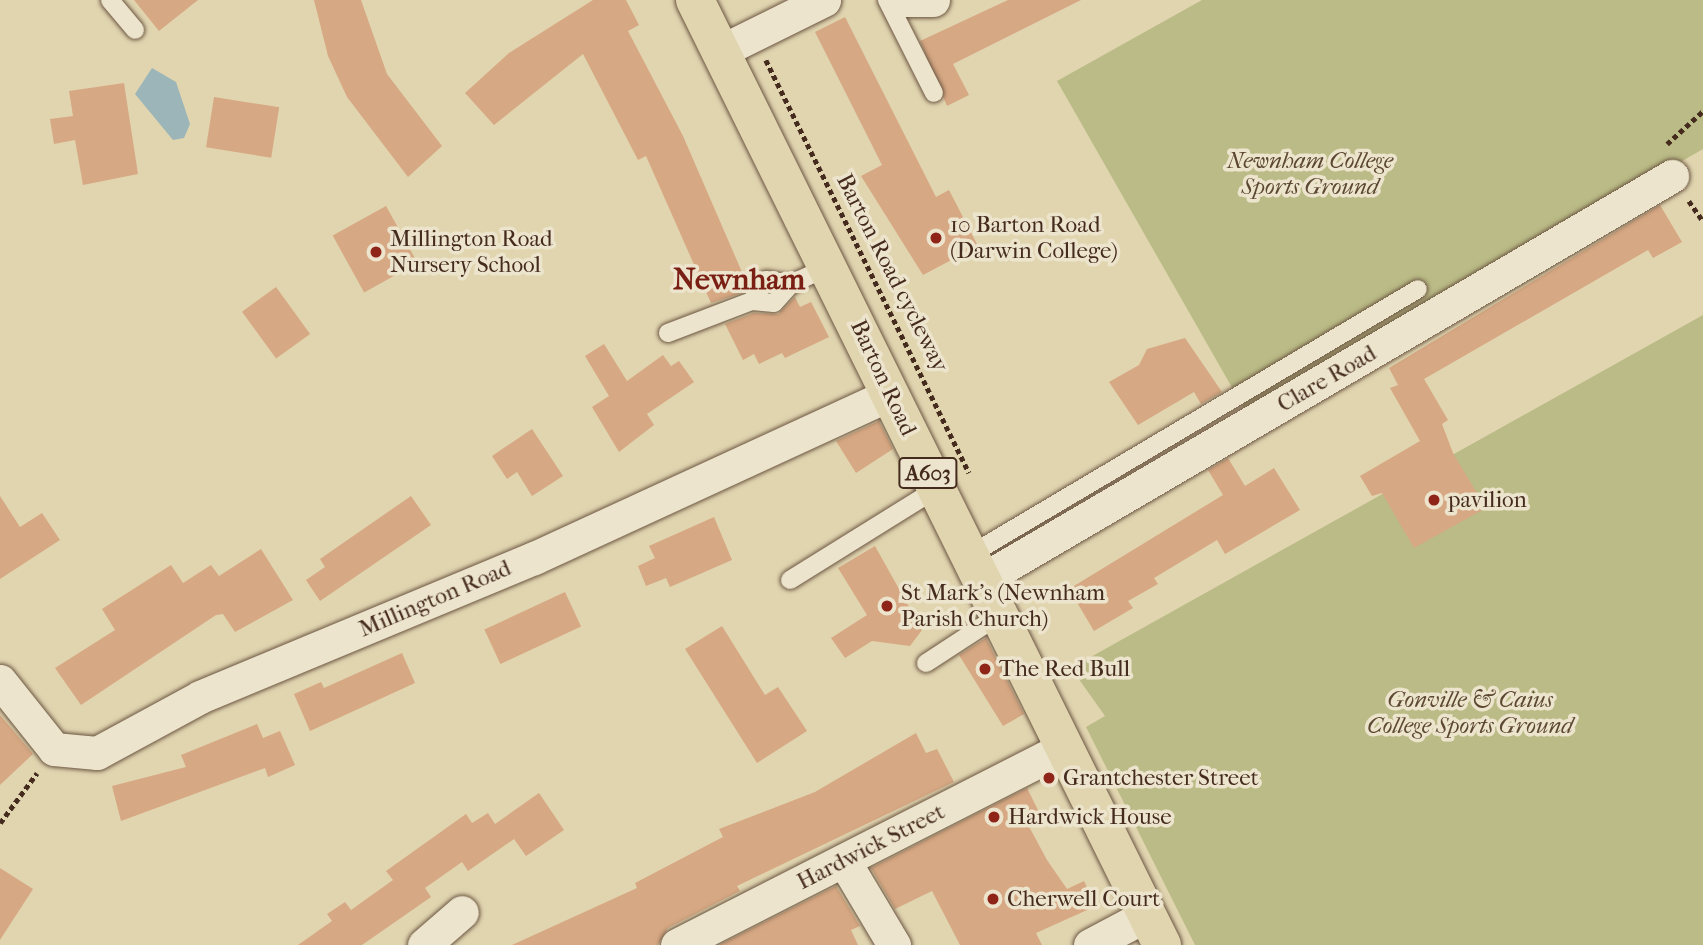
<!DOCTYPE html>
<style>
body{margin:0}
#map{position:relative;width:1703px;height:945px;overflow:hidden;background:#e1d5b0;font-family:"IM FELL French Canon",serif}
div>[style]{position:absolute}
.green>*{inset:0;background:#babb86}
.water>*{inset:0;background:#9bb5b8}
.building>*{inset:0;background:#d6a883;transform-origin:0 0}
.path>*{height:4.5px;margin-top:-2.25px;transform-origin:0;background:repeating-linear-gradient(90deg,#452b1d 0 5px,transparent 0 8.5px)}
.roads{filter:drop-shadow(0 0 2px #6c5642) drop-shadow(0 0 2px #6c5642)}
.service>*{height:18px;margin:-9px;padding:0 9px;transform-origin:9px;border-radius:9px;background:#ece4cc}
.minor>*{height:33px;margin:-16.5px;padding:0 16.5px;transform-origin:16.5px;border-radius:16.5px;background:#ece4cc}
.primary>*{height:38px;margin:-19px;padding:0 19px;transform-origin:19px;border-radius:19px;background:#e1d5b0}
.dots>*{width:19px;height:19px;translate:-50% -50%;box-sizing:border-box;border:4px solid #ece4cc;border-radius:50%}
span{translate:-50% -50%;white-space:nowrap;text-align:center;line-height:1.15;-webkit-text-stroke:7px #ece4cc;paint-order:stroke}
.shield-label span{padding:2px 5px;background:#ece4cc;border:2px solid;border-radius:5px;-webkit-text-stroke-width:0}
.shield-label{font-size:21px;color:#452b1d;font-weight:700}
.park-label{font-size:23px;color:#5c4832;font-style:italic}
.poi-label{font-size:23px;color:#452b1d}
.left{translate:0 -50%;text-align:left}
.street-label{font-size:23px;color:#452b1d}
.district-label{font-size:30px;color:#7a1f14;font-weight:700}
</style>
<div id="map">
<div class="green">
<div style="clip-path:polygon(1202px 0,1703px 0,1703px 149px,1246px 412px,1057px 81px)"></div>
<div style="clip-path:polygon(1703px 315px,1703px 945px,1195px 945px,1086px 727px,1105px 716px,1071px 668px)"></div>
</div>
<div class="water">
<div style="clip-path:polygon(152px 68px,176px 82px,190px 124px,184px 138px,173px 140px,135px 94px)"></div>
</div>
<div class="building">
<div style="clip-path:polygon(134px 0,198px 0,159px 31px)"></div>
<div style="clip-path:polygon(314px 0,361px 0,387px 74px,442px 146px,408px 177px,347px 97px,328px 56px)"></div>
<div style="clip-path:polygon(593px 0,626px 0,639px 25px,628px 31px,683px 136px,748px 286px,745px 292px,711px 303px,646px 156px,638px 160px,583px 54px,494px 125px,465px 93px,509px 53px)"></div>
<div style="clip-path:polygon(1008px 0,1081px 0,953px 64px,969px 95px,947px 106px,920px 41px)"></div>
<div style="clip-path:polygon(845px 17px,936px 197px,949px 190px,978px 246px,923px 275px,861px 176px,882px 165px,815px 32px)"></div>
<div style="clip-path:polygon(124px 83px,138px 174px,83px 185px,75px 140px,54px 144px,50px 119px,73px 116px,69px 91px)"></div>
<div style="left:214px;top:97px;width:66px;height:51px;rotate:9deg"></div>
<div style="clip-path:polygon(1660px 205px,1682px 242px,1653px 258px,1648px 250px,1424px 379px,1448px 420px,1442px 424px,1453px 453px,1486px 508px,1414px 548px,1382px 493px,1372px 496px,1360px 476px,1420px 441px,1390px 388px,1398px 385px,1389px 368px)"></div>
<div style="left:386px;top:206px;width:65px;height:61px;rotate:61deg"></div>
<div style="left:276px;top:287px;width:58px;height:42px;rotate:54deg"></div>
<div style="clip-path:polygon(795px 297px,800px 307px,811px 302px,829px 337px,785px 358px,782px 353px,759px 364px,754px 354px,743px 360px,725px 324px,754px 313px,778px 314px)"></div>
<div style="clip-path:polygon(1185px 338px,1222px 392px,1201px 404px,1194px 392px,1138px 425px,1109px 382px,1139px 365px,1147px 349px)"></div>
<div style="clip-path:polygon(604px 344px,627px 381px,663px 355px,671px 366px,679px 361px,694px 382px,647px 414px,654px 425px,619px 452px,592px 407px,609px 396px,585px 356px)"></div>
<div style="clip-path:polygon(879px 421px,893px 449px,856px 473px,836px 441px)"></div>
<div style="clip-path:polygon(532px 429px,563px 476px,532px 496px,517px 472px,507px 479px,492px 456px)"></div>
<div style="clip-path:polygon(1228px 458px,1245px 486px,1274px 468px,1300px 510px,1225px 554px,1217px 540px,1154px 578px,1158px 584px,1128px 601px,1133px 608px,1094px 631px,1069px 589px,1223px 495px,1208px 470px)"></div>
<div style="clip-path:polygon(0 496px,20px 527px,42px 513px,60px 540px,0 579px)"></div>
<div style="clip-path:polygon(411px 496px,431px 525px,320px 601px,306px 580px,325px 567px,320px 559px)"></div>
<div style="clip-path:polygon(714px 517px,732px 560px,670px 587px,666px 578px,646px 586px,638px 566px,655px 558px,649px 546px)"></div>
<div style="clip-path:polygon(875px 546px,922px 630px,910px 646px,872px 641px,845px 658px,831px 638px,867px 615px,838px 568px)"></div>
<div style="clip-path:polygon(261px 549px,293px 600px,235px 632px,223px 614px,216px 615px,81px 705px,55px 668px,115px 630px,102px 609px,171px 565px,183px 583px,211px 565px,219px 576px)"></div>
<div style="left:565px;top:592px;width:38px;height:89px;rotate:65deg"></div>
<div style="clip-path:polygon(722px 626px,765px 695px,778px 687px,807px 731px,757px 763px,685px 649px)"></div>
<div style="clip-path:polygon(986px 638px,1024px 714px,1003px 726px,959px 655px)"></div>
<div style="clip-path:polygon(402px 653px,415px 683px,310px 731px,294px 694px,321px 682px,324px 688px)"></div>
<div style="clip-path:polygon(0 715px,33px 754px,0 785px)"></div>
<div style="clip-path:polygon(257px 724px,263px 738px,280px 731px,295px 765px,268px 777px,265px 768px,121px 821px,112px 786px,186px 767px,181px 755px)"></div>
<div style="clip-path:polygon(916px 733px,926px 753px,937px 749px,954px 782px,737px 886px,740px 891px,668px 928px,658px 945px,512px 945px,637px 888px,635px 883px,723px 837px,719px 829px,815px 792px)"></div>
<div style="clip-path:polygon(1027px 788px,1040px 814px,1026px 821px,1047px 860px,1067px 889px,1084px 881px,1096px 906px,1036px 933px,1042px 945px,960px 945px,932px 891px,895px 909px,871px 868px)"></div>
<div style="clip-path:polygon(539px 793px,564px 830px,526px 856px,514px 839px,468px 871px,462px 862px,425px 888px,431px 897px,362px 945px,298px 945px,332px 921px,327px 914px,345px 902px,351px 910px,393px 880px,386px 871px,466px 814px,472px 823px,488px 813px,495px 824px)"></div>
<div style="clip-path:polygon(0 868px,33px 889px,0 940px)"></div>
<div style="clip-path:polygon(836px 886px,860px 926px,851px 930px,858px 945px,719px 945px)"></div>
</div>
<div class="path">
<div style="left:766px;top:60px;width:460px;rotate:63.8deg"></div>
<div style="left:1667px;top:144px;width:49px;rotate:-42.5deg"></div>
<div style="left:1689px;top:201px;width:24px;rotate:55deg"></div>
<div style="left:0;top:823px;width:62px;rotate:-53.5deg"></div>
</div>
<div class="roads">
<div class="service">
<div style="left:110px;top:0;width:39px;rotate:50deg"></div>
<div style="left:887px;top:0;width:104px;rotate:63.2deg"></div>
<div style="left:752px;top:301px;width:22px;rotate:5deg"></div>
<div style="left:774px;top:303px;width:25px;rotate:-48deg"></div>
<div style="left:668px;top:333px;width:90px;rotate:-20.9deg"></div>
<div style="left:752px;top:301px;width:25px;rotate:-56deg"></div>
<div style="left:766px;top:280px;width:25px;rotate:9deg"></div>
<div style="left:791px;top:284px;width:43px;rotate:-24.8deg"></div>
<div style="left:968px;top:556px;width:523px;rotate:-30.68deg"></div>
<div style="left:790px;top:580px;width:172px;rotate:-31.9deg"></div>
<div style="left:926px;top:663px;width:86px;rotate:-33.1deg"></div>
</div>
<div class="minor">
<div style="left:896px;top:0;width:37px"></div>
<div style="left:721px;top:51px;width:115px;rotate:-26.3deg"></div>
<div style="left:980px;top:581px;width:802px;rotate:-30.34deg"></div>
<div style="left:0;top:681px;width:87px;rotate:51.5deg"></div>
<div style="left:54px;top:749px;width:43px;rotate:5.3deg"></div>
<div style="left:97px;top:753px;width:117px;rotate:-28.5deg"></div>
<div style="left:200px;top:697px;width:362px;rotate:-22.6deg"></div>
<div style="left:534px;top:558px;width:393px;rotate:-24.7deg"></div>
<div style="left:844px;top:861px;width:98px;rotate:59.2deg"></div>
<div style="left:424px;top:945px;width:50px;rotate:-41deg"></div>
<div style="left:677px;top:945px;width:434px;rotate:-27deg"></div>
<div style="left:1090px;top:945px;width:64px;rotate:-27.8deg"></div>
</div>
<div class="primary">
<div style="left:695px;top:0;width:1054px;rotate:63.7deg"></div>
</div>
</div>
<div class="dots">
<div style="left:936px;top:238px;background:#8f2418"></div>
<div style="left:376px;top:252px;background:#8f2418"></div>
<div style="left:1434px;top:500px;background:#8f2418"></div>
<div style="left:887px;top:606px;background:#8f2418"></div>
<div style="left:985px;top:669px;background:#8f2418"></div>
<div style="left:1049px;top:778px;background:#8f2418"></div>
<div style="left:994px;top:817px;background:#8f2418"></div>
<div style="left:993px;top:899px;background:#8f2418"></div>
</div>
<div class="shield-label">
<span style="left:928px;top:473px">A603</span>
</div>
<div class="park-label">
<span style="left:1310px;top:174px">Newnham College<br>Sports Ground</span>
<span style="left:1470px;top:713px">Gonville &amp; Caius<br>College Sports Ground</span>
</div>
<div class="poi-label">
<span class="left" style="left:950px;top:238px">10 Barton Road<br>(Darwin College)</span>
<span class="left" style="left:390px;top:252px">Millington Road<br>Nursery School</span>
<span class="left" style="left:1448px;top:500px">pavilion</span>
<span class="left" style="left:901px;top:606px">St Mark's (Newnham<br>Parish Church)</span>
<span class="left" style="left:999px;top:669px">The Red Bull</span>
<span class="left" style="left:1063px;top:778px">Grantchester Street</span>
<span class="left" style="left:1008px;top:817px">Hardwick House</span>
<span class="left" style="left:1007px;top:899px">Cherwell Court</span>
</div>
<div class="street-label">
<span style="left:892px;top:273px;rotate:63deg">Barton Road cycleway</span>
<span style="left:883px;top:378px;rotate:65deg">Barton Road</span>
<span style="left:1327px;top:379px;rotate:-30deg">Clare Road</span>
<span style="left:435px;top:599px;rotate:-23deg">Millington Road</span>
<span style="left:871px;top:847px;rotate:-27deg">Hardwick Street</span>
</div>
<div class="district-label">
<span style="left:739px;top:280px">Newnham</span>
</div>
</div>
